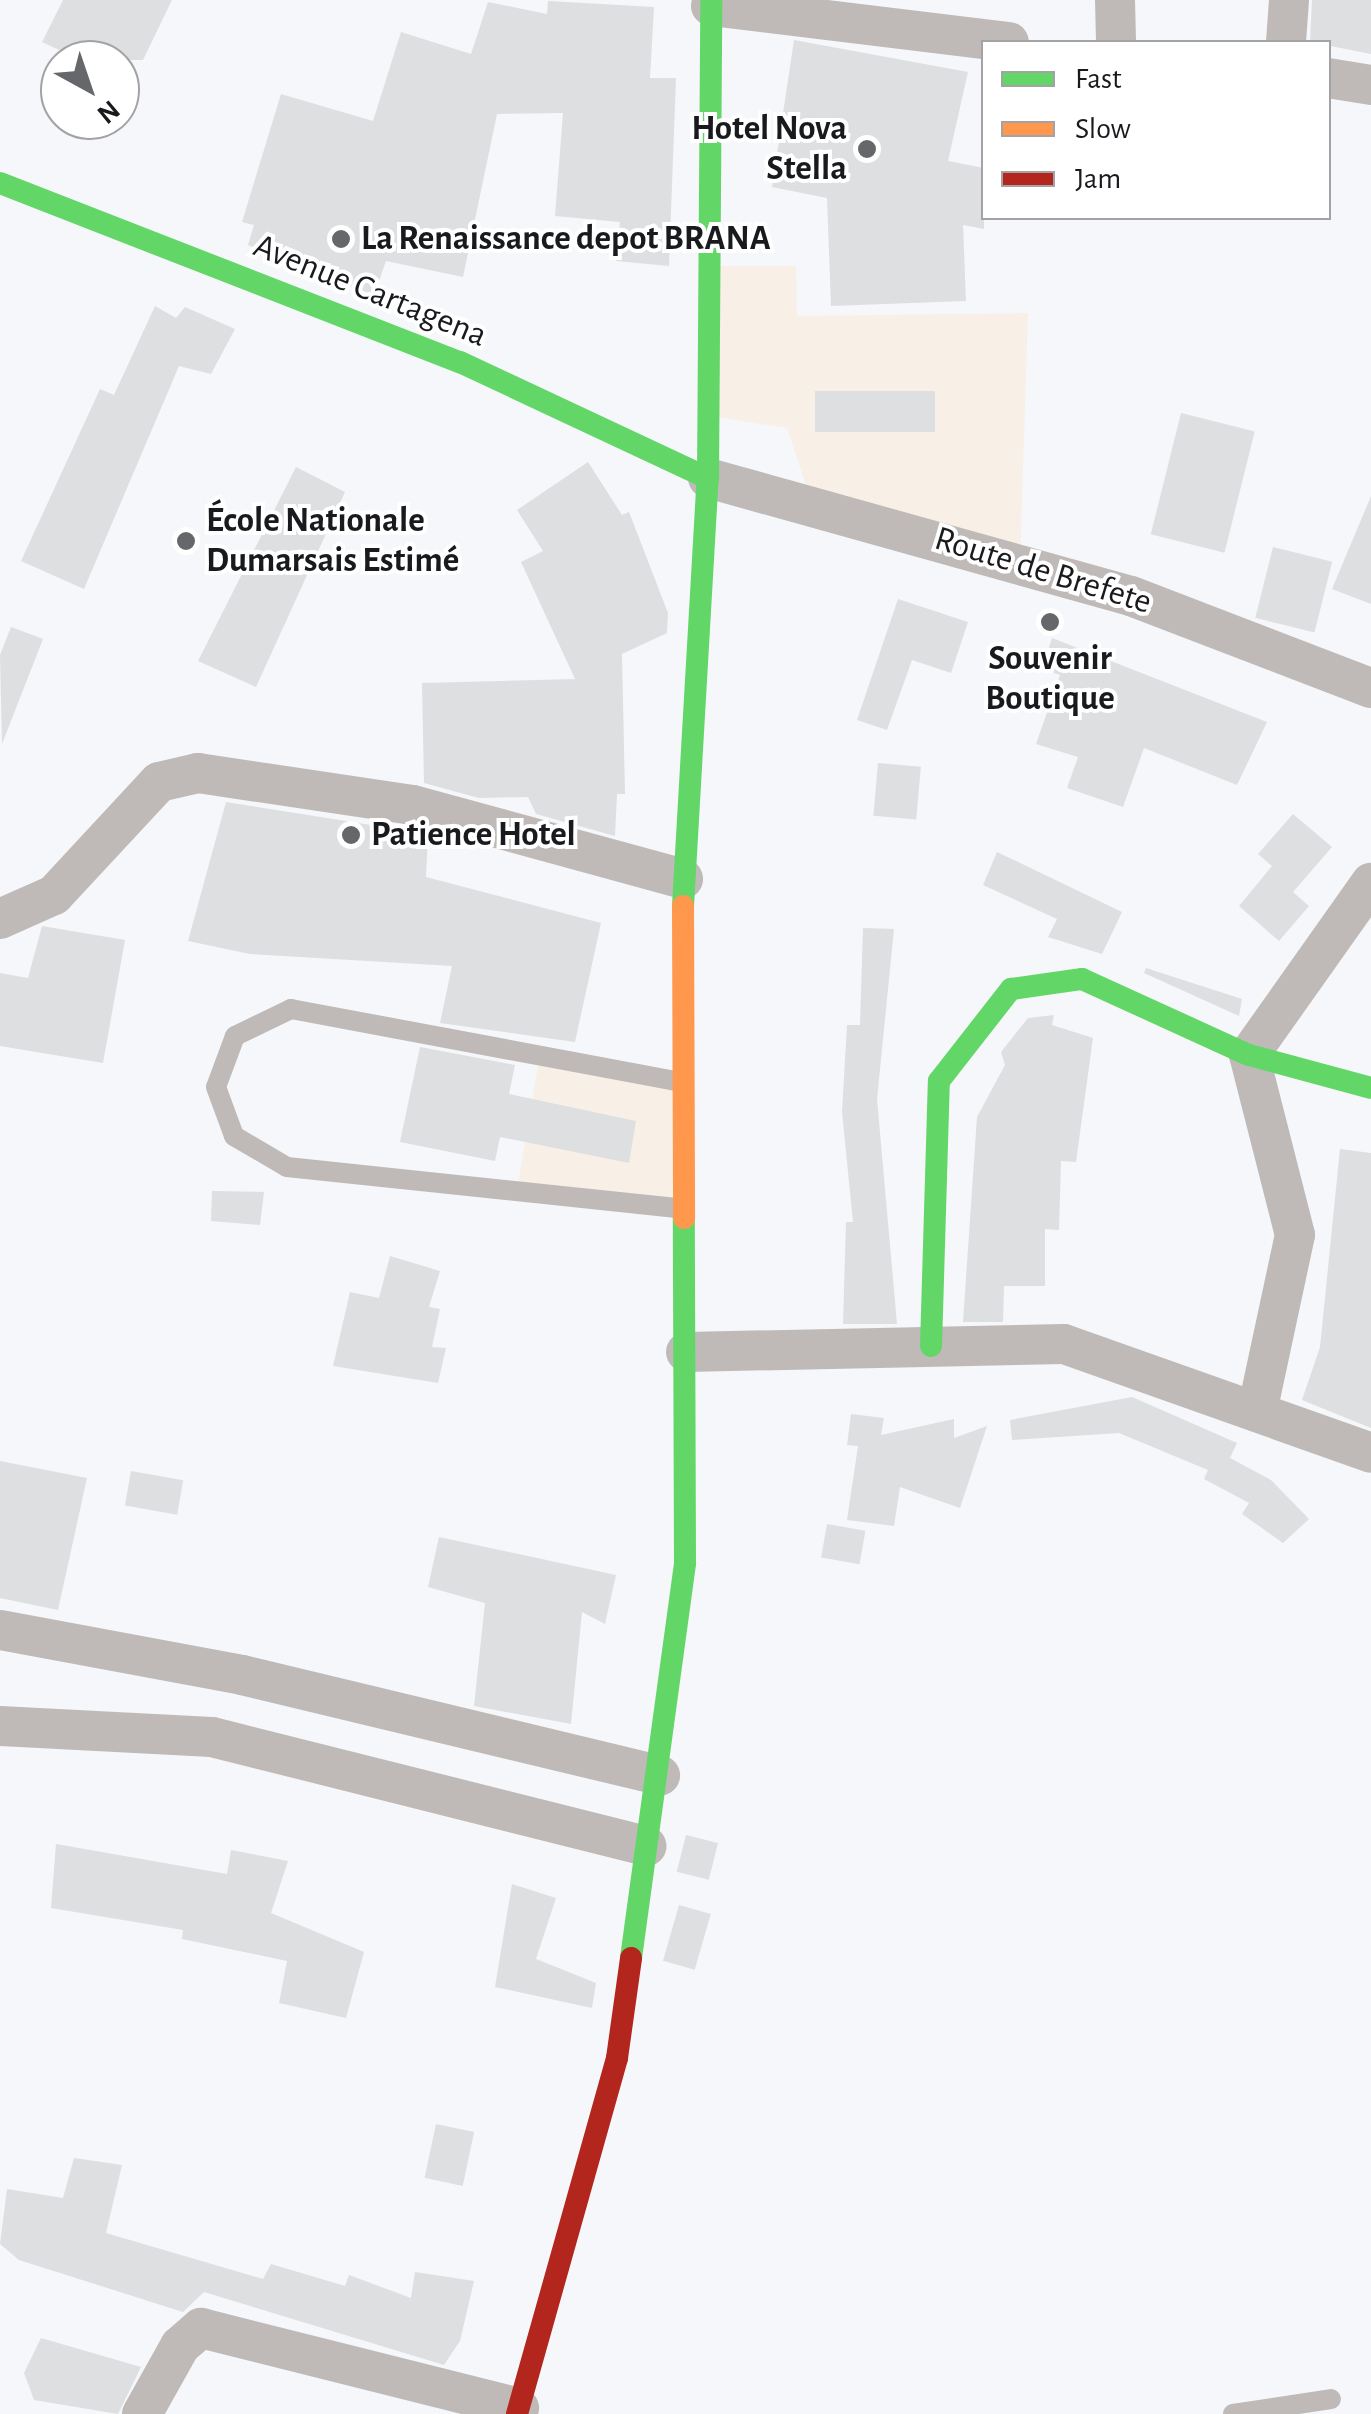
<!DOCTYPE html>
<meta charset="utf-8">
<style>
body{margin:0}
#map{position:relative;width:1371px;height:2414px;overflow:hidden;background:#f5f7fa;font-family:"Alegreya Sans",sans-serif}
div>[style]{position:absolute}
.commercial>*{inset:0;background:#f8f0e7}
.building>*{inset:0;background:#dddfe1;transform-origin:0 0}
.lane>*{height:20px;margin:-10px;padding:0 10px;transform-origin:10px;border-radius:10px;background:#bfbab8}
.street>*{height:40px;margin:-20px;padding:0 20px;transform-origin:20px;border-radius:20px;background:#bfbab8}
.fast>*{height:22px;margin:-11px;padding:0 11px;transform-origin:11px;border-radius:11px;background:#63d668}
.slow>*{height:22px;margin:-11px;padding:0 11px;transform-origin:11px;border-radius:11px;background:#ff974d}
.jam>*{height:22px;margin:-11px;padding:0 11px;transform-origin:11px;border-radius:11px;background:#b3261e}
.dots>*{width:28px;height:28px;translate:-50% -50%;box-sizing:border-box;border:5px solid #fff;border-radius:50%}
span{translate:-50% -50%;white-space:nowrap;text-align:center;line-height:1.15;-webkit-text-stroke:8px #fff;paint-order:stroke}
.poi-label{font-size:35px;color:#181a1d;font-weight:700}
.right{translate:-100% -50%;text-align:right}
.left{translate:0 -50%;text-align:left}
.street-label{font-size:35px;color:#181a1d}
.legend{position:absolute;left:981px;top:40px;width:350px;height:180px;box-sizing:border-box;background:#fff;border:2px solid #a3a3a5;margin:0;padding:12px 18px;list-style:none;font-size:30px;color:#181a1d}
.legend li{display:flex;align-items:center;gap:20px;height:50px}
.legend b{width:50px;border:2px solid #a3a3a5}
.north{position:absolute;left:40px;top:40px;width:100px;height:100px;box-sizing:border-box;background:#fff;border:2px solid #a3a3a5;border-radius:50%;rotate:140deg;font-size:28px;font-weight:700;line-height:40px;text-align:center;color:#181a1d}
.north::after{content:'';display:block;margin:auto;width:35px;height:45px;background:#65676a;clip-path:polygon(50% 0,100% 100%,50% 72%,0 100%)}
</style>
<div id="map">
<div class="commercial">
<div style="clip-path:polygon(710px 266px,796px 266px,797px 316px,1028px 313px,1020px 562px,811px 501px,787px 428px,704px 415px)"></div>
<div style="clip-path:polygon(540px 1054px,688px 1083px,687px 1209px,517px 1189px)"></div>
</div>
<div class="building">
<div style="clip-path:polygon(63px 0,172px 0,143px 60px,81px 60px,42px 42px)"></div>
<div style="clip-path:polygon(1312px 0,1371px 0,1371px 54px,1310px 42px)"></div>
<div style="clip-path:polygon(548px 1px,654px 7px,650px 78px,676px 78px,669px 266px,616px 261px,620px 222px,555px 216px,563px 113px,497px 114px,463px 277px,386px 261px,374px 295px,248px 245px,254px 225px,242px 222px,281px 94px,373px 121px,401px 32px,471px 54px,488px 2px,547px 14px)"></div>
<div style="clip-path:polygon(794px 40px,968px 72px,948px 161px,984px 168px,984px 229px,963px 225px,966px 301px,831px 306px,827px 198px,772px 187px)"></div>
<div style="clip-path:polygon(155px 306px,176px 318px,185px 307px,235px 329px,211px 374px,179px 366px,84px 589px,21px 561px,100px 389px,114px 395px)"></div>
<div style="left:935px;top:391px;width:41px;height:120px;rotate:90deg"></div>
<div style="left:1181px;top:413px;width:76px;height:125px;rotate:14deg"></div>
<div style="clip-path:polygon(588px 462px,622px 515px,629px 512px,668px 613px,667px 633px,622px 654px,625px 794px,617px 794px,615px 836px,536px 814px,528px 797px,479px 798px,424px 783px,422px 683px,575px 679px,521px 562px,543px 551px,517px 510px)"></div>
<div style="clip-path:polygon(296px 467px,345px 492px,256px 687px,198px 661px)"></div>
<div style="clip-path:polygon(1371px 496px,1371px 604px,1332px 589px)"></div>
<div style="left:1273px;top:547px;width:61px;height:73px;rotate:14deg"></div>
<div style="clip-path:polygon(898px 599px,968px 622px,951px 673px,912px 660px,887px 730px,857px 720px)"></div>
<div style="clip-path:polygon(11px 627px,43px 639px,2px 744px,0 655px)"></div>
<div style="clip-path:polygon(1052px 638px,1267px 722px,1237px 785px,1144px 748px,1123px 807px,1067px 788px,1078px 757px,1036px 744px,1060px 675px,1042px 669px)"></div>
<div style="left:878px;top:763px;width:43px;height:53px;rotate:5deg"></div>
<div style="clip-path:polygon(226px 802px,428px 834px,426px 877px,601px 923px,575px 1042px,440px 1023px,452px 966px,250px 954px,188px 941px)"></div>
<div style="clip-path:polygon(1293px 814px,1332px 847px,1293px 892px,1309px 906px,1279px 941px,1239px 906px,1272px 866px,1258px 854px)"></div>
<div style="clip-path:polygon(997px 852px,1122px 912px,1102px 954px,1048px 937px,1057px 919px,983px 885px)"></div>
<div style="clip-path:polygon(42px 926px,125px 940px,103px 1063px,0 1046px,0 973px,28px 978px)"></div>
<div style="clip-path:polygon(863px 928px,894px 929px,877px 1099px,897px 1324px,843px 1324px,846px 1222px,853px 1222px,842px 1112px,847px 1025px,860px 1025px)"></div>
<div style="clip-path:polygon(1146px 968px,1242px 999px,1239px 1016px,1144px 973px)"></div>
<div style="clip-path:polygon(1054px 1015px,1052px 1025px,1093px 1038px,1076px 1162px,1061px 1161px,1059px 1230px,1045px 1229px,1045px 1286px,1004px 1286px,1003px 1322px,963px 1322px,977px 1117px,1005px 1065px,1001px 1052px,1028px 1018px)"></div>
<div style="clip-path:polygon(420px 1047px,515px 1065px,509px 1094px,636px 1121px,629px 1163px,500px 1137px,495px 1161px,400px 1142px)"></div>
<div style="clip-path:polygon(1340px 1149px,1371px 1153px,1371px 1428px,1302px 1400px,1320px 1347px)"></div>
<div style="clip-path:polygon(212px 1191px,264px 1192px,260px 1225px,211px 1221px)"></div>
<div style="clip-path:polygon(390px 1256px,440px 1271px,429px 1307px,440px 1309px,432px 1347px,446px 1348px,438px 1383px,333px 1366px,350px 1292px,379px 1298px)"></div>
<div style="clip-path:polygon(1132px 1397px,1237px 1443px,1230px 1458px,1271px 1480px,1309px 1519px,1283px 1543px,1242px 1514px,1249px 1503px,1204px 1479px,1208px 1470px,1119px 1433px,1012px 1440px,1010px 1420px)"></div>
<div style="clip-path:polygon(851px 1414px,884px 1418px,881px 1435px,954px 1419px,954px 1438px,987px 1426px,960px 1508px,900px 1487px,894px 1526px,847px 1520px,858px 1446px,847px 1445px)"></div>
<div style="clip-path:polygon(0 1461px,87px 1478px,58px 1610px,0 1598px)"></div>
<div style="left:131px;top:1471px;width:53px;height:35px;rotate:10deg"></div>
<div style="left:827px;top:1524px;width:39px;height:34px;rotate:10deg"></div>
<div style="clip-path:polygon(439px 1537px,616px 1575px,605px 1624px,582px 1612px,571px 1724px,474px 1706px,485px 1603px,428px 1587px)"></div>
<div style="left:686px;top:1835px;width:33px;height:38px;rotate:14deg"></div>
<div style="clip-path:polygon(56px 1844px,227px 1874px,231px 1850px,288px 1861px,271px 1913px,364px 1952px,346px 2018px,279px 2003px,287px 1961px,182px 1939px,183px 1930px,51px 1908px)"></div>
<div style="clip-path:polygon(512px 1884px,556px 1898px,536px 1959px,596px 1983px,592px 2008px,495px 1987px)"></div>
<div style="left:679px;top:1905px;width:33px;height:58px;rotate:16deg"></div>
<div style="left:436px;top:2124px;width:39px;height:55px;rotate:12deg"></div>
<div style="clip-path:polygon(74px 2158px,122px 2165px,106px 2233px,263px 2279px,271px 2264px,345px 2286px,349px 2275px,411px 2298px,415px 2272px,474px 2281px,460px 2341px,444px 2365px,204px 2292px,183px 2312px,19px 2260px,0 2244px,7px 2189px,63px 2198px)"></div>
<div style="clip-path:polygon(41px 2338px,141px 2367px,118px 2414px,34px 2400px,24px 2373px)"></div>
</div>
<div class="lane">
<div style="left:681px;top:1082px;width:397px;rotate:-169.4deg"></div>
<div style="left:291px;top:1009px;width:62px;rotate:154.3deg"></div>
<div style="left:235px;top:1036px;width:54px;rotate:110.4deg"></div>
<div style="left:216px;top:1087px;width:52px;rotate:69.8deg"></div>
<div style="left:234px;top:1136px;width:61px;rotate:30.3deg"></div>
<div style="left:287px;top:1167px;width:399px;rotate:6deg"></div>
<div style="left:1233px;top:2414px;width:99px;rotate:-8.7deg"></div>
</div>
<div class="street">
<div style="left:1115px;top:0;width:42px;rotate:88.6deg"></div>
<div style="left:711px;top:6px;width:300px;rotate:6.9deg"></div>
<div style="left:1286px;top:42px;width:42px;rotate:-85.9deg"></div>
<div style="left:1328px;top:78px;width:44px;rotate:9.2deg"></div>
<div style="left:708px;top:478px;width:439px;rotate:15.6deg"></div>
<div style="left:1131px;top:596px;width:257px;rotate:21deg"></div>
<div style="left:0;top:919px;width:59px;rotate:-24deg"></div>
<div style="left:54px;top:895px;width:154px;rotate:-47.1deg"></div>
<div style="left:159px;top:782px;width:40px;rotate:-13deg"></div>
<div style="left:198px;top:773px;width:217px;rotate:8.5deg"></div>
<div style="left:413px;top:805px;width:280px;rotate:15.3deg"></div>
<div style="left:686px;top:1352px;width:378px;rotate:-1.2deg"></div>
<div style="left:1064px;top:1344px;width:326px;rotate:19.5deg"></div>
<div style="left:1257px;top:1412px;width:181px;rotate:-77.9deg"></div>
<div style="left:1295px;top:1235px;width:186px;rotate:-104.3deg"></div>
<div style="left:1249px;top:1055px;width:211px;rotate:-54.7deg"></div>
<div style="left:0;top:1630px;width:246px;rotate:10.5deg"></div>
<div style="left:242px;top:1675px;width:430px;rotate:13.5deg"></div>
<div style="left:0;top:1726px;width:212px;rotate:3deg"></div>
<div style="left:212px;top:1737px;width:448px;rotate:14.1deg"></div>
<div style="left:142px;top:2414px;width:78px;rotate:-60.8deg"></div>
<div style="left:180px;top:2346px;width:28px;rotate:-41deg"></div>
<div style="left:201px;top:2328px;width:328px;rotate:14.1deg"></div>
</div>
<div class="fast">
<div style="left:0;top:183px;width:494px;rotate:21.3deg"></div>
<div style="left:460px;top:362px;width:274px;rotate:25.1deg"></div>
<div style="left:683px;top:906px;width:429px;rotate:-86.7deg"></div>
<div style="left:708px;top:478px;width:478px;rotate:-89.6deg"></div>
<div style="left:931px;top:1346px;width:265px;rotate:-88.3deg"></div>
<div style="left:939px;top:1081px;width:117px;rotate:-52deg"></div>
<div style="left:1011px;top:989px;width:72px;rotate:-8deg"></div>
<div style="left:1082px;top:979px;width:183px;rotate:24.5deg"></div>
<div style="left:1249px;top:1055px;width:126px;rotate:15.1deg"></div>
<div style="left:631px;top:1958px;width:399px;rotate:-82.2deg"></div>
<div style="left:685px;top:1563px;width:345px;rotate:-90.2deg"></div>
</div>
<div class="slow">
<div style="left:683px;top:906px;width:312px;rotate:89.8deg"></div>
</div>
<div class="jam">
<div style="left:517px;top:2414px;width:370px;rotate:-74.3deg"></div>
<div style="left:617px;top:2058px;width:101px;rotate:-82deg"></div>
</div>
<div class="dots">
<div style="left:867px;top:149px;background:#65676a"></div>
<div style="left:341px;top:239px;background:#65676a"></div>
<div style="left:186px;top:541px;background:#65676a"></div>
<div style="left:1050px;top:622px;background:#65676a"></div>
<div style="left:351px;top:835px;background:#65676a"></div>
</div>
<div class="poi-label">
<span class="right" style="left:847px;top:149px">Hotel Nova<br>Stella</span>
<span class="left" style="left:361px;top:239px">La Renaissance depot BRANA</span>
<span class="left" style="left:206px;top:541px">École Nationale<br>Dumarsais Estimé</span>
<span style="left:1050px;top:679px">Souvenir<br>Boutique</span>
<span class="left" style="left:371px;top:835px">Patience Hotel</span>
</div>
<div class="street-label">
<span style="left:370px;top:291px;rotate:22deg">Avenue Cartagena</span>
<span style="left:1043px;top:571px;rotate:17deg">Route de Brefete</span>
</div>
<ul class="legend">
<li><b style="height:12px;background:#63d668"></b>Fast</li>
<li><b style="height:12px;background:#ff974d"></b>Slow</li>
<li><b style="height:12px;background:#b3261e"></b>Jam</li>
</ul>
<div class="north">N</div>
</div>
